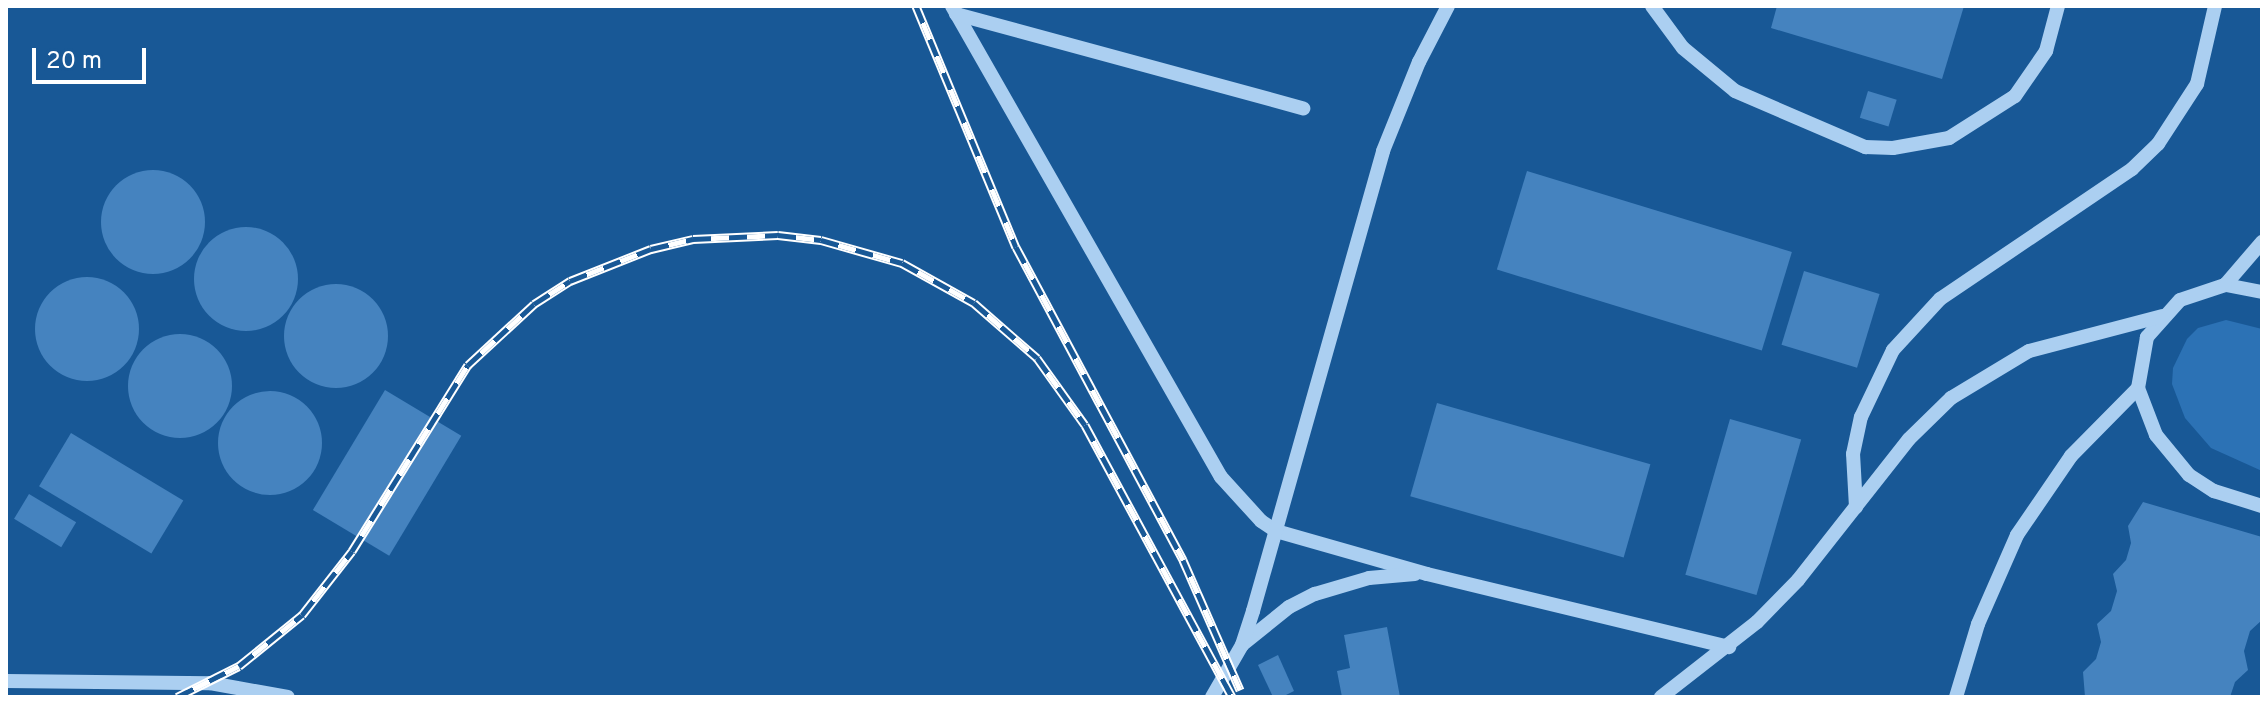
<!DOCTYPE html>
<style>
body{margin:0}
#map{position:relative;width:2268px;height:703px;overflow:hidden;background:#185896;font-family:Overpass,sans-serif}
div>[style]{position:absolute}
.green>*{inset:0;background:#2c72b5}
.building>*{inset:0;background:#4583bf;transform-origin:0 0}
.round{border-radius:50%}
.minor>*{height:14px;margin:-7px;padding:0 7px;transform-origin:7px;border-radius:7px;background:#abcff1}
.rail>*{height:9px;margin-top:-4.5px;transform-origin:0;background:repeating-linear-gradient(90deg,#185896 0 18px,#fff 0 36px);box-sizing:border-box;border-block:2px solid #fff}
span{translate:-50% -50%;white-space:nowrap;text-align:center;line-height:1.15;-webkit-text-stroke:8px #185896;paint-order:stroke}
.frame{position:absolute;inset:0;border:8px solid #fff;pointer-events:none}
.scale{position:absolute;left:32px;top:48px;width:114px;height:36px;box-sizing:border-box;border:4px solid #fff;border-top:0;padding-left:10px;font-size:24px;line-height:28px;white-space:nowrap;color:#fff;-webkit-text-stroke:6px #185896;paint-order:stroke}
</style>
<div id="map">
<div class="green">
<div style="clip-path:polygon(2226px 320px,2262px 329px,2262px 471px,2211px 448px,2185px 418px,2172px 384px,2173px 368px,2187px 339px,2198px 328px)"></div>
</div>
<div class="building">
<div style="clip-path:polygon(1777px 6px,1964px 6px,1942px 79px,1771px 28px)"></div>
<div style="left:1868px;top:91px;width:30px;height:28px;rotate:17deg"></div>
<div class="round" style="left:101px;top:170px;width:104px;height:104px"></div>
<div style="left:1527px;top:171px;width:277px;height:103px;rotate:17deg"></div>
<div class="round" style="left:194px;top:227px;width:104px;height:104px"></div>
<div style="left:1804px;top:271px;width:79px;height:77px;rotate:17deg"></div>
<div class="round" style="left:35px;top:277px;width:104px;height:104px"></div>
<div class="round" style="left:284px;top:284px;width:104px;height:104px"></div>
<div class="round" style="left:128px;top:334px;width:104px;height:104px"></div>
<div style="left:385px;top:390px;width:89px;height:140px;rotate:31deg"></div>
<div class="round" style="left:218px;top:391px;width:104px;height:104px"></div>
<div style="left:1437px;top:403px;width:222px;height:97px;rotate:16deg"></div>
<div style="left:1730px;top:419px;width:74px;height:162px;rotate:16deg"></div>
<div style="left:71px;top:433px;width:131px;height:62px;rotate:31deg"></div>
<div style="left:29px;top:494px;width:55px;height:29px;rotate:31deg"></div>
<div style="clip-path:polygon(2143px 502px,2262px 537px,2262px 620px,2250px 631px,2244px 651px,2248px 670px,2235px 682px,2230px 697px,2085px 697px,2083px 672px,2096px 659px,2101px 642px,2097px 624px,2111px 611px,2117px 591px,2113px 574px,2126px 560px,2131px 543px,2128px 526px)"></div>
<div style="clip-path:polygon(1387px 627px,1400px 697px,1342px 697px,1337px 671px,1350px 668px,1344px 635px)"></div>
<div style="clip-path:polygon(1278px 655px,1294px 691px,1282px 697px,1273px 697px,1258px 665px)"></div>
</div>
<div class="minor">
<div style="left:952px;top:6px;width:542px;rotate:60.27deg"></div>
<div style="left:1221px;top:477px;width:59px;rotate:47.7deg"></div>
<div style="left:1261px;top:521px;width:18px;rotate:34deg"></div>
<div style="left:1276px;top:531px;width:157px;rotate:15.9deg"></div>
<div style="left:1427px;top:574px;width:311px;rotate:13.6deg"></div>
<div style="left:1652px;top:6px;width:52px;rotate:53.6deg"></div>
<div style="left:1683px;top:48px;width:67px;rotate:39.6deg"></div>
<div style="left:1735px;top:91px;width:142px;rotate:23.3deg"></div>
<div style="left:1865px;top:147px;width:28px;rotate:2deg"></div>
<div style="left:1893px;top:148px;width:57px;rotate:-10.1deg"></div>
<div style="left:1949px;top:138px;width:78px;rotate:-32.5deg"></div>
<div style="left:2015px;top:96px;width:55px;rotate:-55.4deg"></div>
<div style="left:2046px;top:51px;width:47px;rotate:-75.1deg"></div>
<div style="left:956px;top:14px;width:360px;rotate:15.2deg"></div>
<div style="left:2225px;top:285px;width:57px;rotate:-49.3deg"></div>
<div style="left:2262px;top:292px;width:38px;rotate:-169deg"></div>
<div style="left:2225px;top:285px;width:47px;rotate:161.6deg"></div>
<div style="left:2180px;top:300px;width:50px;rotate:131.7deg"></div>
<div style="left:2147px;top:337px;width:52px;rotate:100deg"></div>
<div style="left:2138px;top:388px;width:50px;rotate:69deg"></div>
<div style="left:2156px;top:435px;width:52px;rotate:50.5deg"></div>
<div style="left:2189px;top:475px;width:30px;rotate:33deg"></div>
<div style="left:2214px;top:491px;width:50px;rotate:17.4deg"></div>
<div style="left:1856px;top:507px;width:53px;rotate:-93.2deg"></div>
<div style="left:1853px;top:454px;width:38px;rotate:-78deg"></div>
<div style="left:1861px;top:417px;width:74px;rotate:-64.5deg"></div>
<div style="left:1893px;top:350px;width:69px;rotate:-47.3deg"></div>
<div style="left:1940px;top:299px;width:232px;rotate:-34.1deg"></div>
<div style="left:2132px;top:169px;width:36px;rotate:-44deg"></div>
<div style="left:2158px;top:144px;width:72px;rotate:-57deg"></div>
<div style="left:2197px;top:84px;width:80px;rotate:-77deg"></div>
<div style="left:1243px;top:644px;width:59px;rotate:-38.8deg"></div>
<div style="left:1289px;top:607px;width:29px;rotate:-27deg"></div>
<div style="left:1315px;top:594px;width:56px;rotate:-16.5deg"></div>
<div style="left:1369px;top:578px;width:46px;rotate:-5deg"></div>
<div style="left:6px;top:681px;width:204px;rotate:0.6deg"></div>
<div style="left:210px;top:683px;width:79px;rotate:10.2deg"></div>
<div style="left:1212px;top:697px;width:60px;rotate:-60deg"></div>
<div style="left:1242px;top:645px;width:36px;rotate:-72deg"></div>
<div style="left:1253px;top:611px;width:478px;rotate:-74.2deg"></div>
<div style="left:1383px;top:151px;width:96px;rotate:-68deg"></div>
<div style="left:1419px;top:62px;width:63px;rotate:-62.6deg"></div>
<div style="left:1661px;top:697px;width:122px;rotate:-38deg"></div>
<div style="left:1757px;top:622px;width:59px;rotate:-45.7deg"></div>
<div style="left:1798px;top:580px;width:179px;rotate:-51.8deg"></div>
<div style="left:1909px;top:439px;width:59px;rotate:-44.3deg"></div>
<div style="left:1951px;top:398px;width:91px;rotate:-31.1deg"></div>
<div style="left:2029px;top:351px;width:138px;rotate:-14.7deg"></div>
<div style="left:1956px;top:697px;width:76px;rotate:-73.2deg"></div>
<div style="left:1978px;top:624px;width:97px;rotate:-66.3deg"></div>
<div style="left:2017px;top:535px;width:96px;rotate:-55.6deg"></div>
<div style="left:2071px;top:456px;width:95px;rotate:-45.4deg"></div>
</div>
<div class="rail">
<div style="left:916px;top:6px;width:261px;rotate:67.5deg"></div>
<div style="left:1016px;top:247px;width:355px;rotate:61.9deg"></div>
<div style="left:1183px;top:560px;width:142px;rotate:66.3deg"></div>
<div style="left:177px;top:697px;width:69px;rotate:-26.6deg"></div>
<div style="left:239px;top:666px;width:81px;rotate:-39deg"></div>
<div style="left:302px;top:615px;width:81px;rotate:-52deg"></div>
<div style="left:352px;top:551px;width:219px;rotate:-58.1deg"></div>
<div style="left:468px;top:365px;width:90px;rotate:-42.7deg"></div>
<div style="left:534px;top:304px;width:43px;rotate:-32.6deg"></div>
<div style="left:570px;top:281px;width:87px;rotate:-21.6deg"></div>
<div style="left:651px;top:249px;width:43px;rotate:-13.4deg"></div>
<div style="left:693px;top:239px;width:85px;rotate:-2.7deg"></div>
<div style="left:778px;top:235px;width:43px;rotate:6.6deg"></div>
<div style="left:821px;top:240px;width:84px;rotate:15.9deg"></div>
<div style="left:902px;top:263px;width:82px;rotate:29.1deg"></div>
<div style="left:974px;top:303px;width:84px;rotate:41.1deg"></div>
<div style="left:1037px;top:358px;width:82px;rotate:54.4deg"></div>
<div style="left:1085px;top:425px;width:309px;rotate:61.6deg"></div>
</div>
<div class="frame"></div>
<div class="scale">20 m</div>
</div>
